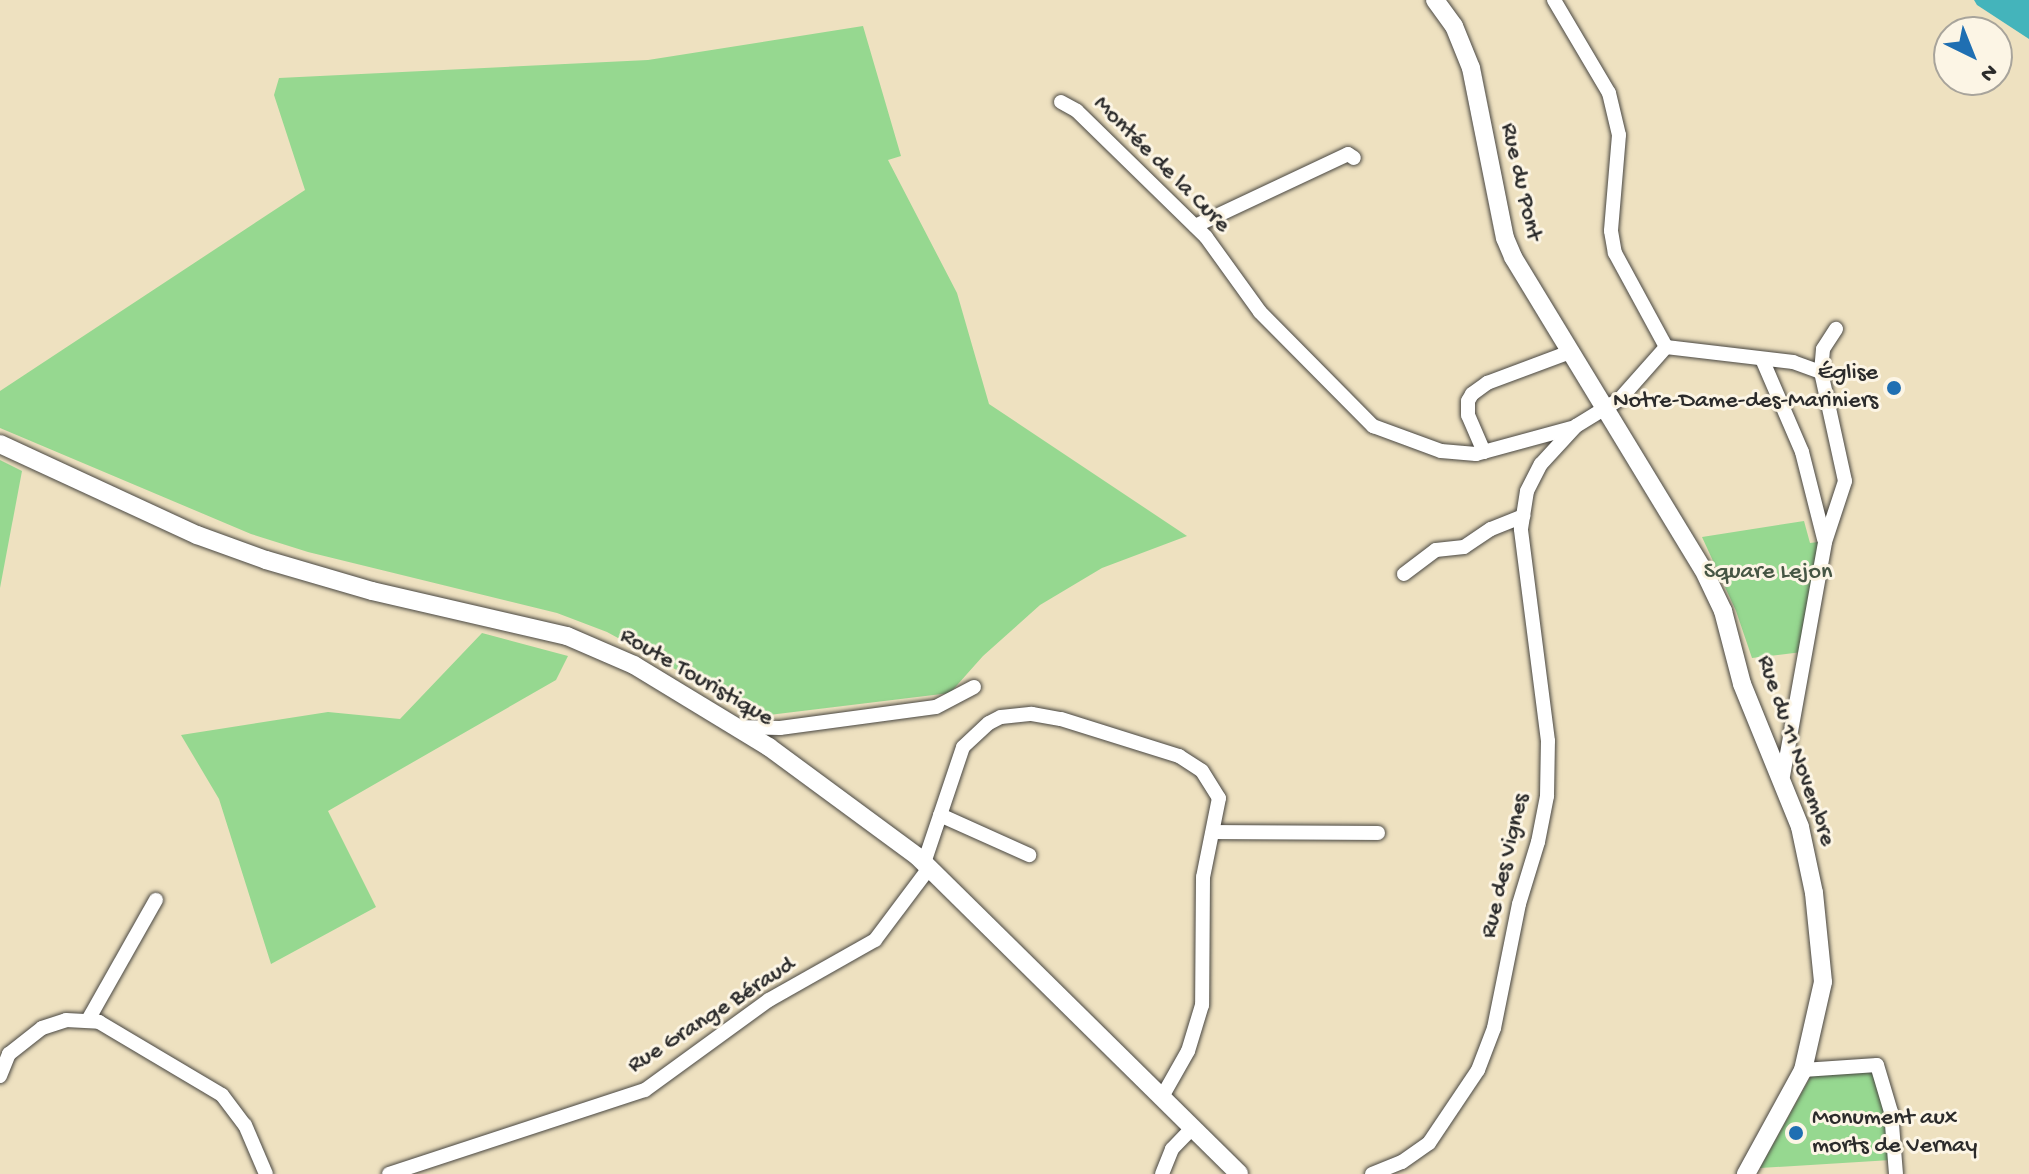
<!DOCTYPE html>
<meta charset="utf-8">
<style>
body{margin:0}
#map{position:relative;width:2029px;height:1174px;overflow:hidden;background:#eee1c0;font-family:"Gochi Hand",sans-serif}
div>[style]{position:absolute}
.green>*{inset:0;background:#96d890}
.water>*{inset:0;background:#44b4bb}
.roads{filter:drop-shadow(0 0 2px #484641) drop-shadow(0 0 2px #484641)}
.minor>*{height:14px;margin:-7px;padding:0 7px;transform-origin:7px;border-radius:7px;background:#fff}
.tertiary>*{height:18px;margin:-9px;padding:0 9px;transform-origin:9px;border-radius:9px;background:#fff}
.dots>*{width:22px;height:22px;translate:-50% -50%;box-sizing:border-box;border:4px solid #fcf5e5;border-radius:50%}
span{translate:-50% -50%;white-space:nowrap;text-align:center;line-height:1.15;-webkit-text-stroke:6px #fcf5e5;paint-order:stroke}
.street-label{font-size:24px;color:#2b2b2b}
.poi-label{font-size:24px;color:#2b2b2b}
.right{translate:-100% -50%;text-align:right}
.left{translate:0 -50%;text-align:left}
.park-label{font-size:24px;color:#465644}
.north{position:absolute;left:1933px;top:16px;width:80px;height:80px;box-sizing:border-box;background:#fcf5e5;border:2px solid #a8a49b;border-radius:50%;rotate:137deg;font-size:22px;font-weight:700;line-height:32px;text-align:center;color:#2b2b2b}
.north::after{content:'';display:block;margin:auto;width:28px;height:36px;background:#1f6fb2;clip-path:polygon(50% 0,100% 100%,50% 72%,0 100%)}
</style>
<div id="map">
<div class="green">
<div style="clip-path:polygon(863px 26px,901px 156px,888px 160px,957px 293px,989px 404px,1187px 536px,1102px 568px,1040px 605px,983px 656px,950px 693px,769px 715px,728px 698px,607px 632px,557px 613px,308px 552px,251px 534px,0 428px,0 391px,305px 190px,274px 95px,279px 78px,648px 60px)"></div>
<div style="clip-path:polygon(0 460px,22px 471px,0 588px)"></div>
<div style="clip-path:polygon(1804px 521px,1810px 543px,1818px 542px,1802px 652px,1752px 658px,1736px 611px,1702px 537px)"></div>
<div style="clip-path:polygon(482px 633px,568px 656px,556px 680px,328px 811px,376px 907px,271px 964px,219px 799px,181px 735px,328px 712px,400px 719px)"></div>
<div style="clip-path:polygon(1872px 1072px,1886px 1112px,1891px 1160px,1760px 1168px,1811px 1076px)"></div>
</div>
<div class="water">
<div style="clip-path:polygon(1974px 0,2029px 0,2029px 39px,1977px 5px)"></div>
</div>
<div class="roads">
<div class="minor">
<div style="left:1554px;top:0;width:108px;rotate:59.4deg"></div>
<div style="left:1609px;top:93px;width:43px;rotate:76.6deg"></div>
<div style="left:1619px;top:135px;width:96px;rotate:94.8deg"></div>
<div style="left:1611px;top:231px;width:22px;rotate:80deg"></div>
<div style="left:1615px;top:253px;width:107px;rotate:61.5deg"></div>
<div style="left:1061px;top:102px;width:18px;rotate:29deg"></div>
<div style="left:1077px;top:111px;width:180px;rotate:44.3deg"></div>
<div style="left:1206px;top:237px;width:92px;rotate:54.2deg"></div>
<div style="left:1260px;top:312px;width:161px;rotate:45.3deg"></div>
<div style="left:1373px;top:426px;width:72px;rotate:20.2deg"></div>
<div style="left:1441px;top:451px;width:35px;rotate:5deg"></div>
<div style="left:1476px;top:454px;width:99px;rotate:-15.2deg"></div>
<div style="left:1195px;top:226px;width:169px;rotate:-25.2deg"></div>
<div style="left:1348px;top:154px;width:7px;rotate:34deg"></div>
<div style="left:1762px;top:359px;width:101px;rotate:66.7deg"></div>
<div style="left:1802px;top:452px;width:90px;rotate:75.8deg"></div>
<div style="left:1484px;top:452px;width:40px;rotate:-113.4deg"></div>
<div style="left:1468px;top:415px;width:14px;rotate:-90deg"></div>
<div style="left:1468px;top:401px;width:8px;rotate:-60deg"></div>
<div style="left:1472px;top:394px;width:19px;rotate:-36deg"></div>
<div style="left:1487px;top:383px;width:89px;rotate:-20.5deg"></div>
<div style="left:1404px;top:574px;width:40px;rotate:-37deg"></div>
<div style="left:1436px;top:550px;width:28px;rotate:-6deg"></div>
<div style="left:1464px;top:547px;width:32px;rotate:-34deg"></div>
<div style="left:1491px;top:529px;width:35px;rotate:-22deg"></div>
<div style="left:736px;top:727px;width:44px;rotate:1.3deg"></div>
<div style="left:780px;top:728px;width:157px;rotate:-7.7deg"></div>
<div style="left:936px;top:707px;width:43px;rotate:-27.8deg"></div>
<div style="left:1783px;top:776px;width:238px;rotate:-79.8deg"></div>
<div style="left:1825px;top:542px;width:64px;rotate:-71.8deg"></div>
<div style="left:1845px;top:481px;width:112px;rotate:-102.4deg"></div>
<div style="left:1821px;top:372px;width:23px;rotate:-85deg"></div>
<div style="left:1823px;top:349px;width:24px;rotate:-57deg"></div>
<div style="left:940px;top:815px;width:98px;rotate:24.2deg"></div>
<div style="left:1213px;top:832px;width:165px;rotate:0.3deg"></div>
<div style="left:924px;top:863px;width:122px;rotate:-71.4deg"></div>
<div style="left:963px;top:747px;width:35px;rotate:-43deg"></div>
<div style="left:989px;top:723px;width:13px;rotate:-27deg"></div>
<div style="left:1001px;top:717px;width:31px;rotate:-6deg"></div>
<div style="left:1032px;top:714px;width:29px;rotate:10deg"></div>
<div style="left:1061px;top:719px;width:124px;rotate:17.4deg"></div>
<div style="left:1179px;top:756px;width:27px;rotate:33deg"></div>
<div style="left:1202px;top:771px;width:32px;rotate:58deg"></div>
<div style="left:1219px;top:798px;width:81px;rotate:101.4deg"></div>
<div style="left:1203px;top:877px;width:128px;rotate:90.4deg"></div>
<div style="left:1202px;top:1005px;width:48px;rotate:106.9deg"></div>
<div style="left:1188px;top:1051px;width:53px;rotate:119.5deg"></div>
<div style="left:88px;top:1020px;width:138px;rotate:-60.5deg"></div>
<div style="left:1803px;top:1070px;width:74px;rotate:-3.9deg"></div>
<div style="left:1877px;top:1065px;width:49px;rotate:73.4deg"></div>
<div style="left:1891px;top:1112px;width:62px;rotate:85.4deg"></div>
<div style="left:0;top:1076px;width:24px;rotate:-68deg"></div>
<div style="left:9px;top:1054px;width:42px;rotate:-38.2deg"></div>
<div style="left:42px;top:1028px;width:25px;rotate:-18deg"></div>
<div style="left:66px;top:1020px;width:33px;rotate:3deg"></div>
<div style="left:99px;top:1022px;width:143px;rotate:30.7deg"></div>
<div style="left:222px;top:1095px;width:38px;rotate:53deg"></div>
<div style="left:245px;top:1125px;width:53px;rotate:66.8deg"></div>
<div style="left:389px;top:1174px;width:269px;rotate:-18.2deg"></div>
<div style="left:645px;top:1090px;width:153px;rotate:-36deg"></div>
<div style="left:769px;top:1000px;width:122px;rotate:-29.5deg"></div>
<div style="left:875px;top:940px;width:90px;rotate:-53.1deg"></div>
<div style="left:1162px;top:1174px;width:27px;rotate:-68deg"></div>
<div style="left:1172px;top:1149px;width:29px;rotate:-46deg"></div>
<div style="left:1372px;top:1174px;width:32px;rotate:-22deg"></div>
<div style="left:1402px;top:1162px;width:33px;rotate:-35deg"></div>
<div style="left:1429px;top:1143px;width:88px;rotate:-56.1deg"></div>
<div style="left:1478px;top:1070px;width:45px;rotate:-69.1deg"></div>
<div style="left:1494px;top:1028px;width:126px;rotate:-78.6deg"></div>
<div style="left:1519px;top:904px;width:65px;rotate:-73deg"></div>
<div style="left:1538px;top:842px;width:47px;rotate:-78.9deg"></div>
<div style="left:1547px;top:796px;width:55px;rotate:-89deg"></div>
<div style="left:1548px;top:741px;width:214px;rotate:-97.3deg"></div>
<div style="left:1521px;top:529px;width:38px;rotate:-81deg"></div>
<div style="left:1527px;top:491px;width:30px;rotate:-63deg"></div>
<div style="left:1541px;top:464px;width:52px;rotate:-47.4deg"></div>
<div style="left:1576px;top:426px;width:52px;rotate:-31.5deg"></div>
<div style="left:1620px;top:399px;width:69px;rotate:-48.5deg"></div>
<div style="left:1666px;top:347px;width:128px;rotate:6.7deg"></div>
<div style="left:1793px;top:362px;width:30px;rotate:20deg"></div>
</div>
<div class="tertiary">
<div style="left:1435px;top:0;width:32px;rotate:54deg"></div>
<div style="left:1454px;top:26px;width:45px;rotate:68deg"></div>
<div style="left:1471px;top:68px;width:173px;rotate:78.7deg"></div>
<div style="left:1505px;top:238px;width:21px;rotate:67deg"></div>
<div style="left:1513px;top:257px;width:365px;rotate:58.7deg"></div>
<div style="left:1703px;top:569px;width:47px;rotate:64.5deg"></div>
<div style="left:1723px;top:611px;width:75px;rotate:75.4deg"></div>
<div style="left:1742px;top:684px;width:154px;rotate:67.9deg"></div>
<div style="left:1800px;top:827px;width:67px;rotate:78deg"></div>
<div style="left:1814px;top:893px;width:89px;rotate:84.2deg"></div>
<div style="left:1823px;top:982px;width:90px;rotate:102.8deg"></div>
<div style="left:1803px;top:1070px;width:119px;rotate:118.7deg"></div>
<div style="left:0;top:444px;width:217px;rotate:24.8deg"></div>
<div style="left:197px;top:535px;width:73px;rotate:19.9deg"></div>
<div style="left:266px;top:560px;width:110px;rotate:16.3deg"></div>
<div style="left:372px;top:591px;width:200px;rotate:13deg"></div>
<div style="left:567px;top:636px;width:73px;rotate:23.4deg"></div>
<div style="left:634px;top:665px;width:158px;rotate:31.3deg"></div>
<div style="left:769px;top:747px;width:185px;rotate:36.4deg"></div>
<div style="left:918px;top:857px;width:451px;rotate:44.6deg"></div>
</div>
</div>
<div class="dots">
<div style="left:1894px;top:388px;background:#1f6fb2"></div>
<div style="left:1796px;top:1133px;background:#1f6fb2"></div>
</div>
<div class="street-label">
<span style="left:1161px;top:165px;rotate:45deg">Montée de la Cure</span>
<span style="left:1520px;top:182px;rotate:77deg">Rue du Pont</span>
<span style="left:696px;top:678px;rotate:30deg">Route Touristique</span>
<span style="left:1795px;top:751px;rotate:71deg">Rue du 11 Novembre</span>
<span style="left:1506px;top:866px;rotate:-77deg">Rue des Vignes</span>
<span style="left:712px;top:1016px;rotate:-33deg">Rue Grange Béraud</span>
</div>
<div class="poi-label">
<span class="right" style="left:1878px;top:388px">Église<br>Notre-Dame-des-Mariniers</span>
<span class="left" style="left:1812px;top:1133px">Monument aux<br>morts de Vernay</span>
</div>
<div class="park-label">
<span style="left:1768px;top:573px">Square Lejon</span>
</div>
<div class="north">N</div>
</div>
